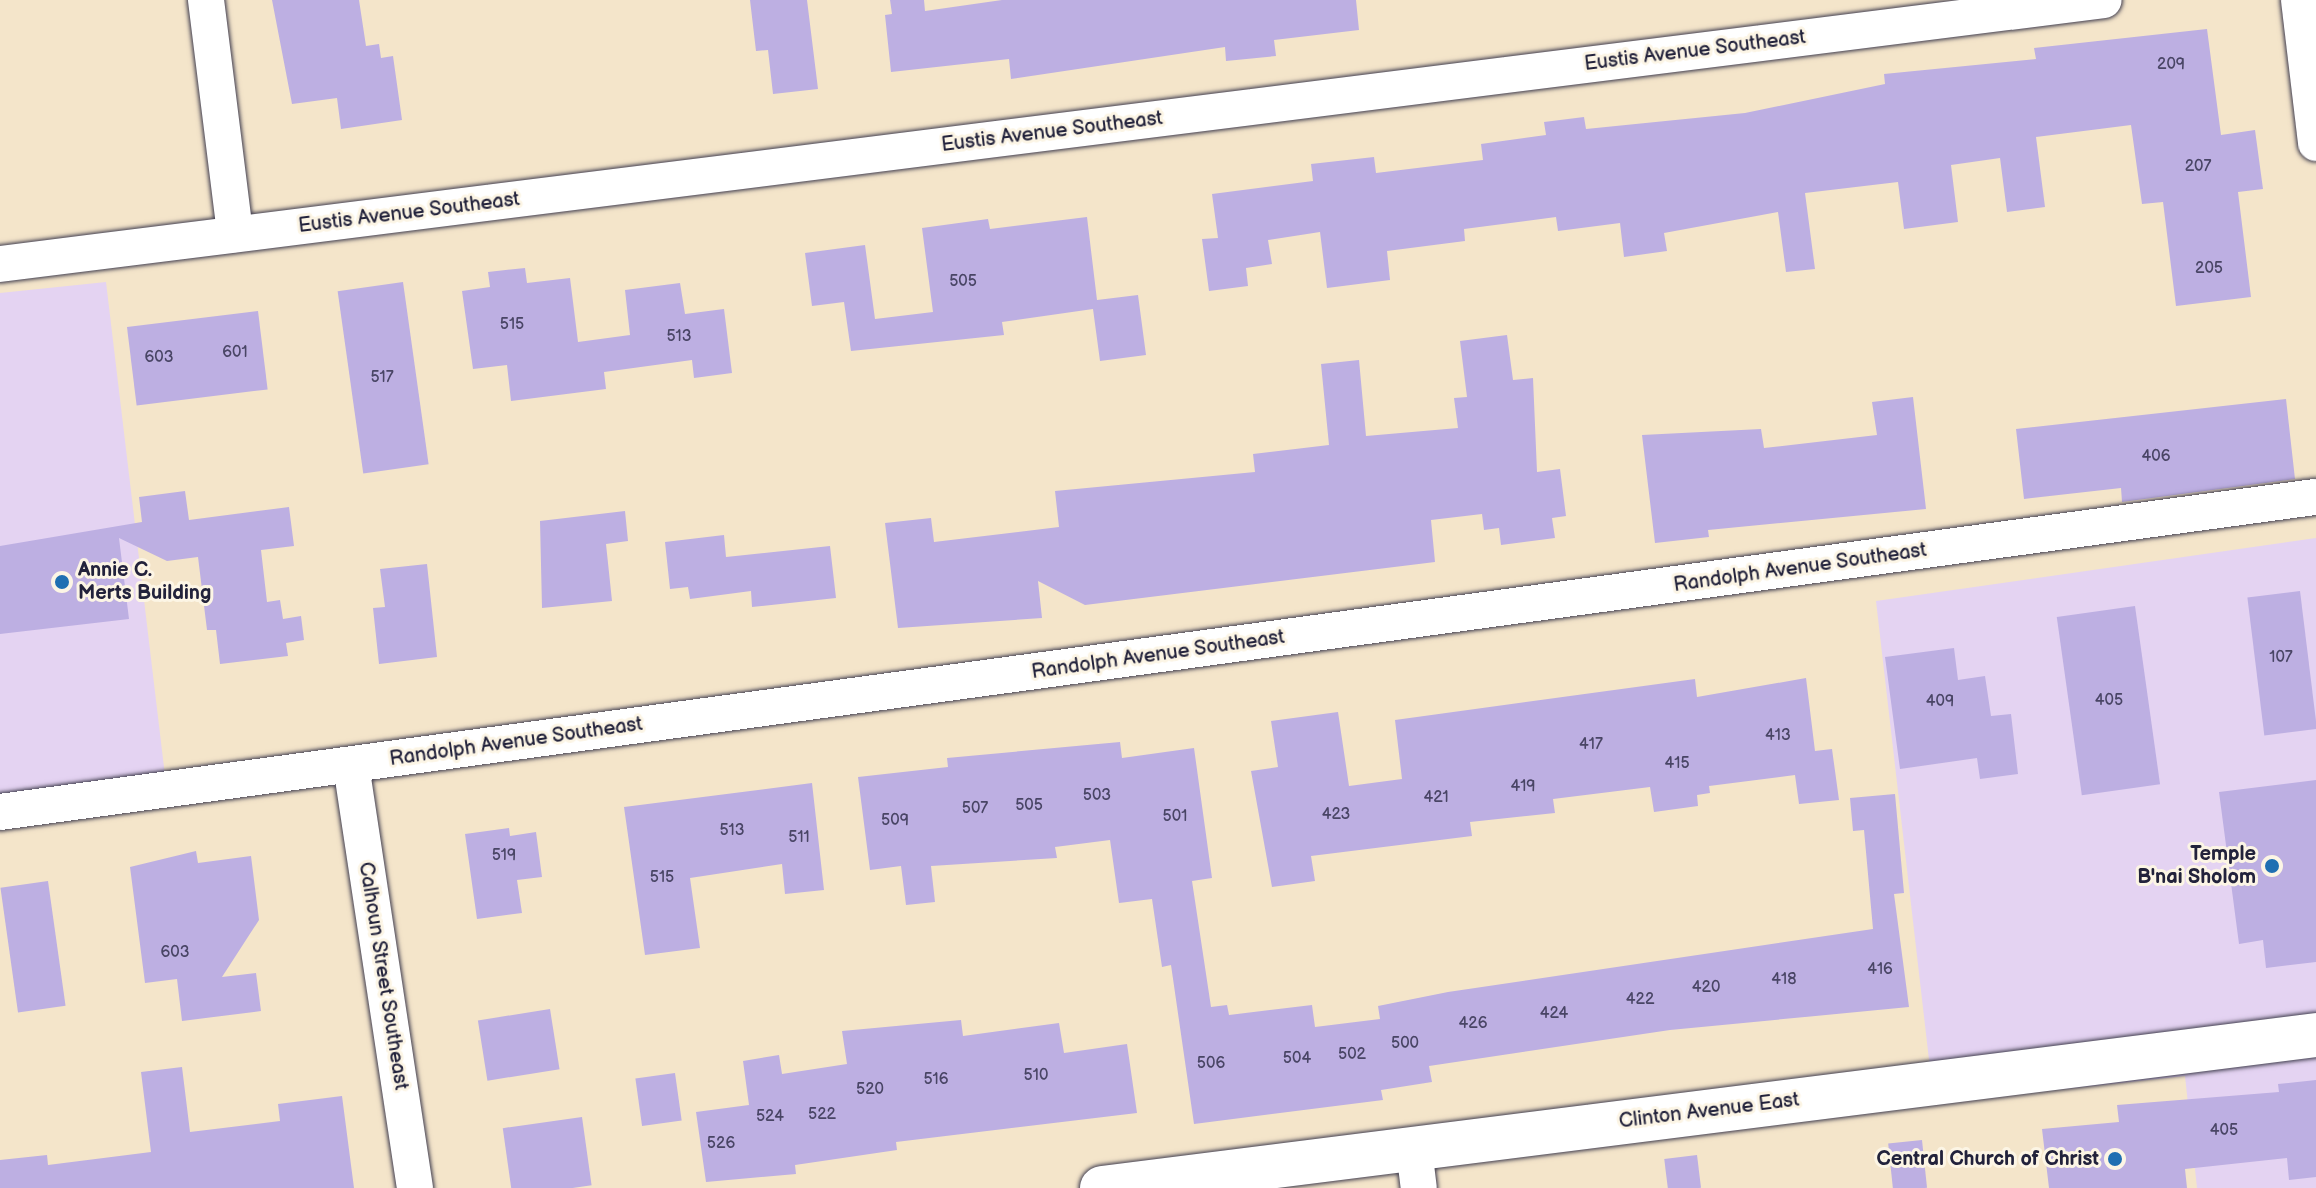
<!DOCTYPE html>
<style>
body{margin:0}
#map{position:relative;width:2316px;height:1188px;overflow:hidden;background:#f4e5ca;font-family:"Balsamiq Sans",sans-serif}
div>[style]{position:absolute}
.built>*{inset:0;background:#e4d3f2}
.building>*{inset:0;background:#bdafe2;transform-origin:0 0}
.roads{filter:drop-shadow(0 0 2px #423f50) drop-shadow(0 0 2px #423f50)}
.street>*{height:36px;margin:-18px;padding:0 18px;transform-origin:18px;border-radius:18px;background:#fff}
.secondary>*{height:44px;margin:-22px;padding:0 22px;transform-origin:22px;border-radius:22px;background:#fff}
.dots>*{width:22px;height:22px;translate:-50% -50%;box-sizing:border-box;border:4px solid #fcf5e5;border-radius:50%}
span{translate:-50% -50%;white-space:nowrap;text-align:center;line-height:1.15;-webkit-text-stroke:6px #fcf5e5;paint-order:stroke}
.number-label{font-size:16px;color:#494565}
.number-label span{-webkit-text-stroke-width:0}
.street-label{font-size:20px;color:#22223b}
.poi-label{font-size:20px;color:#22223b;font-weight:700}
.left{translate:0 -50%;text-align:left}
.right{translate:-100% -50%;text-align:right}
</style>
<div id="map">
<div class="built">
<div style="clip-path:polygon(106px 282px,166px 784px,0 802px,0 293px)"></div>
<div style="clip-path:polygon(2316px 538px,2316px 1188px,2197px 1188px,2185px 1076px,1934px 1103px,1876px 601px)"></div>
</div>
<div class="building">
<div style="clip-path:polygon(272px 0,359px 0,366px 46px,379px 44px,381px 58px,393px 56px,402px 120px,341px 129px,337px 98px,292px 104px)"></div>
<div style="clip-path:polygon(750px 0,807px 0,818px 89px,773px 94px,768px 50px,756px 51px)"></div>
<div style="clip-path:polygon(890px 0,924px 0,925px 11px,1002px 0,1356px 0,1359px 30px,1274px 40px,1276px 56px,1226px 61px,1225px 47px,1011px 79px,1009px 59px,891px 72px,885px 15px,892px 14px)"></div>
<div style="clip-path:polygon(2207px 29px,2221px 135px,2255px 130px,2263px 189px,2238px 192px,2251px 297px,2176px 306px,2163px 202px,2142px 204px,2131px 125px,2036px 137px,2045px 207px,2007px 212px,2000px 158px,1951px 165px,1958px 222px,1904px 229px,1898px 182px,1805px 193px,1815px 269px,1786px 272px,1778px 212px,1664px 233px,1667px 251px,1624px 257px,1620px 223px,1558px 231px,1556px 217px,1464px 229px,1465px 241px,1387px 251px,1390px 280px,1327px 288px,1320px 232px,1268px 240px,1272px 264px,1246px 268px,1248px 286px,1209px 291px,1202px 239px,1218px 238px,1212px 194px,1313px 181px,1311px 164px,1374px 157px,1376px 173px,1483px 160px,1481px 144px,1546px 135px,1544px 122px,1584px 117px,1586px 129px,1745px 113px,1885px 84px,1884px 74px,2036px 59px,2034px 48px)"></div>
<div style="clip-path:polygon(1087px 217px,1097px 300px,1138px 295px,1146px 355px,1100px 361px,1093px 309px,1002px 322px,1004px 335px,851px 351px,844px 302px,812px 306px,805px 253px,865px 245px,875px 319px,933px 312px,922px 228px,988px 219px,990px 229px)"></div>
<div style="clip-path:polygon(525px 268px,527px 283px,570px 278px,578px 342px,630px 335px,625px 290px,680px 283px,685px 314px,724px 309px,732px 373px,694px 378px,692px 360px,604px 372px,606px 389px,511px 401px,507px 365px,473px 369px,462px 291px,490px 287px,488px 272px)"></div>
<div style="left:403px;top:282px;width:184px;height:66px;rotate:82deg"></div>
<div style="left:258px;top:311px;width:79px;height:132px;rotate:83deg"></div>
<div style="clip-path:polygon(1507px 335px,1513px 380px,1533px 378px,1537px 472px,1560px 469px,1566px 516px,1552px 518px,1555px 538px,1501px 545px,1499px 528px,1484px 530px,1482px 514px,1431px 520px,1435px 562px,1085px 605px,1038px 581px,1042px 618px,898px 628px,885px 523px,931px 518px,934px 542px,1059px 527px,1055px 491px,1255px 472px,1253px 454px,1329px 445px,1321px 364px,1359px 360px,1366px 436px,1458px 428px,1454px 398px,1467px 397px,1460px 341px)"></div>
<div style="clip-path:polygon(1913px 397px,1926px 509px,1708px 530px,1709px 537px,1655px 543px,1642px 435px,1761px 429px,1764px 448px,1877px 435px,1872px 402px)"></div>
<div style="clip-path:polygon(2286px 399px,2295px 479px,2122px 502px,2121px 488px,2024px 499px,2016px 429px)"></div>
<div style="clip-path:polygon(185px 491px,189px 520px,289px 507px,294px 546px,261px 550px,267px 602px,280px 600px,283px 619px,301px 616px,304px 640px,286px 643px,288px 656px,220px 664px,216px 630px,207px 630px,198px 557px,167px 561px,119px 538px,129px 619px,0 634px,0 546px,142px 522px,139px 497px)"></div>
<div style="clip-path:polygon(625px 511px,628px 541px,606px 544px,612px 601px,542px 608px,540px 521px)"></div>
<div style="clip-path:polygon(724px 535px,726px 557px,830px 546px,836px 598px,752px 607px,751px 591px,690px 599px,688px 587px,670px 589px,665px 542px)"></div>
<div style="clip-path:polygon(427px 564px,437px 657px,379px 664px,373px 608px,385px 607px,380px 569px)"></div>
<div style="left:2300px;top:591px;width:139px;height:53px;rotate:83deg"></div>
<div style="left:2135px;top:606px;width:180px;height:79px;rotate:82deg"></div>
<div style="clip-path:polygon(1954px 648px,1958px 680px,1985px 676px,1991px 716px,2011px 714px,2018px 774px,1980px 779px,1977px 758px,1900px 769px,1885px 657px)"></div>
<div style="clip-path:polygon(1806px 678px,1815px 751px,1832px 749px,1839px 800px,1799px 804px,1795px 775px,1709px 786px,1710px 793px,1697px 795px,1698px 806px,1654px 812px,1650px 787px,1553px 799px,1555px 813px,1470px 822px,1472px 836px,1311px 856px,1315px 881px,1272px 887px,1251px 771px,1278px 767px,1271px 721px,1338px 712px,1349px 786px,1402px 779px,1395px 720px,1695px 679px,1697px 697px)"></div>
<div style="clip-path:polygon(1120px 742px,1122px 758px,1194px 748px,1212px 878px,1192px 881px,1211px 1007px,1227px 1005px,1229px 1015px,1312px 1005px,1315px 1027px,1380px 1019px,1378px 1006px,1448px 992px,1873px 929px,1864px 830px,1853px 831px,1850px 798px,1895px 794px,1904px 893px,1894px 894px,1909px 1007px,1670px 1030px,1429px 1066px,1432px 1082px,1381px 1090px,1383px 1100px,1194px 1124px,1171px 965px,1162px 967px,1152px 899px,1119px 903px,1110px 840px,1055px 847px,1057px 858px,931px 866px,935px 902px,906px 905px,901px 866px,870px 870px,858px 777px,948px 767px,947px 758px)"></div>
<div style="clip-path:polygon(2316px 780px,2316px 962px,2266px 968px,2263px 940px,2239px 944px,2219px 792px)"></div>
<div style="clip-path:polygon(812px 783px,824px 890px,785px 894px,782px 864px,690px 878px,700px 948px,645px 955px,624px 807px)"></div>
<div style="clip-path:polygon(509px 828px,510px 836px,536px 832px,542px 877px,517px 880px,522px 913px,477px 919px,465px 834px)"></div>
<div style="clip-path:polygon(196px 851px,198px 863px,251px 856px,259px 920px,222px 977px,256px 973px,261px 1011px,182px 1021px,177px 979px,145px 983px,130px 867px)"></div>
<div style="left:48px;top:881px;width:126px;height:48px;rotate:82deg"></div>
<div style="left:550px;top:1009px;width:61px;height:73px;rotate:81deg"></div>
<div style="clip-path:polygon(961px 1020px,963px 1036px,1059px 1023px,1064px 1053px,1127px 1044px,1137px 1113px,896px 1142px,897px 1150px,795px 1165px,796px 1174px,706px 1182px,696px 1112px,749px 1105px,743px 1061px,779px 1055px,782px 1074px,847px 1064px,842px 1031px)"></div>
<div style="clip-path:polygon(182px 1067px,190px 1132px,280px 1121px,278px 1104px,342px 1096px,354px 1188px,0 1188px,0 1160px,47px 1155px,48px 1165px,151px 1152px,141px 1072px)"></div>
<div style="left:675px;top:1073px;width:48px;height:40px;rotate:82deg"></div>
<div style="clip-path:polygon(2316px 1080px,2316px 1177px,2289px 1180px,2287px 1158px,2185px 1169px,2187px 1188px,2049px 1188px,2042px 1129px,2119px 1122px,2117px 1105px,2279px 1092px,2278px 1084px)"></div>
<div style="left:582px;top:1117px;width:69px;height:80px;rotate:82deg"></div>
<div style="left:1922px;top:1140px;width:48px;height:34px;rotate:84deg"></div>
<div style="left:1697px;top:1155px;width:33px;height:33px;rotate:83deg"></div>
</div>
<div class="roads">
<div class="street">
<div style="left:206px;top:0;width:236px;rotate:82.9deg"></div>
<div style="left:2299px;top:0;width:144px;rotate:83.2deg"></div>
<div style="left:0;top:264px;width:2120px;rotate:-7.15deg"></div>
<div style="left:351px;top:765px;width:428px;rotate:81.4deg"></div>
<div style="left:0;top:812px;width:2337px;rotate:-7.75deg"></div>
<div style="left:1414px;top:1149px;width:39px;rotate:83deg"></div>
</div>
<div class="secondary">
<div style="left:1102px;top:1188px;width:1224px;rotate:-7.18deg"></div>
</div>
</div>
<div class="dots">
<div style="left:62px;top:582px;background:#1f6fb2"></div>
<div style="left:2272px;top:866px;background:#1f6fb2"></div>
<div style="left:2115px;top:1159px;background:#1f6fb2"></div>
</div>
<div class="number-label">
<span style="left:2171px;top:65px">209</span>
<span style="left:2198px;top:167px">207</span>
<span style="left:2209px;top:269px">205</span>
<span style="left:963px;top:282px">505</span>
<span style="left:512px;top:325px">515</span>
<span style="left:679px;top:337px">513</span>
<span style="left:235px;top:353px">601</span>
<span style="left:159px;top:358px">603</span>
<span style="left:382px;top:378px">517</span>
<span style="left:2156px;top:457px">406</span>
<span style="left:2281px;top:658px">107</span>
<span style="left:2109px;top:701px">405</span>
<span style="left:1940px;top:702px">409</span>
<span style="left:1778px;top:736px">413</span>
<span style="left:1591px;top:745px">417</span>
<span style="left:1677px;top:764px">415</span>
<span style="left:1523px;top:787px">419</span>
<span style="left:1097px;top:796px">503</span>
<span style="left:1436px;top:798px">421</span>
<span style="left:1029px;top:806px">505</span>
<span style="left:975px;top:809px">507</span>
<span style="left:1336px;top:815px">423</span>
<span style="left:1175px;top:817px">501</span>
<span style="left:895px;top:821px">509</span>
<span style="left:732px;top:831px">513</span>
<span style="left:799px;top:838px">511</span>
<span style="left:504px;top:856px">519</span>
<span style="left:662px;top:878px">515</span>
<span style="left:175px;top:953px">603</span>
<span style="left:1880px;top:970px">416</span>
<span style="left:1784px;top:980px">418</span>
<span style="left:1706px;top:988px">420</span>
<span style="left:1640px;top:1000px">422</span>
<span style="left:1554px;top:1014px">424</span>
<span style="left:1473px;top:1024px">426</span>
<span style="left:1405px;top:1044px">500</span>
<span style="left:1352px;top:1055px">502</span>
<span style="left:1297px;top:1059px">504</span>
<span style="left:1211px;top:1064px">506</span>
<span style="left:1036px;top:1076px">510</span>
<span style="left:936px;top:1080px">516</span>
<span style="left:870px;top:1090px">520</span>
<span style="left:822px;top:1115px">522</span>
<span style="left:770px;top:1117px">524</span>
<span style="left:2224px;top:1131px">405</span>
<span style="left:721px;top:1144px">526</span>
</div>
<div class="street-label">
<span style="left:1695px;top:51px;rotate:-7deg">Eustis Avenue Southeast</span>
<span style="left:1052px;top:132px;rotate:-7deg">Eustis Avenue Southeast</span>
<span style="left:409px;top:213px;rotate:-7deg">Eustis Avenue Southeast</span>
<span style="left:1800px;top:568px;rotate:-8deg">Randolph Avenue Southeast</span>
<span style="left:1158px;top:655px;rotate:-8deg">Randolph Avenue Southeast</span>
<span style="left:516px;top:742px;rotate:-8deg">Randolph Avenue Southeast</span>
<span style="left:383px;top:976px;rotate:81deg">Calhoun Street Southeast</span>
<span style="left:1709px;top:1111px;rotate:-7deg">Clinton Avenue East</span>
</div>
<div class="poi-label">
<span class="left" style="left:78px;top:582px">Annie C.<br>Merts Building</span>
<span class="right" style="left:2256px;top:866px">Temple<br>B'nai Sholom</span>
<span class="right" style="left:2099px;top:1159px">Central Church of Christ</span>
</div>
</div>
